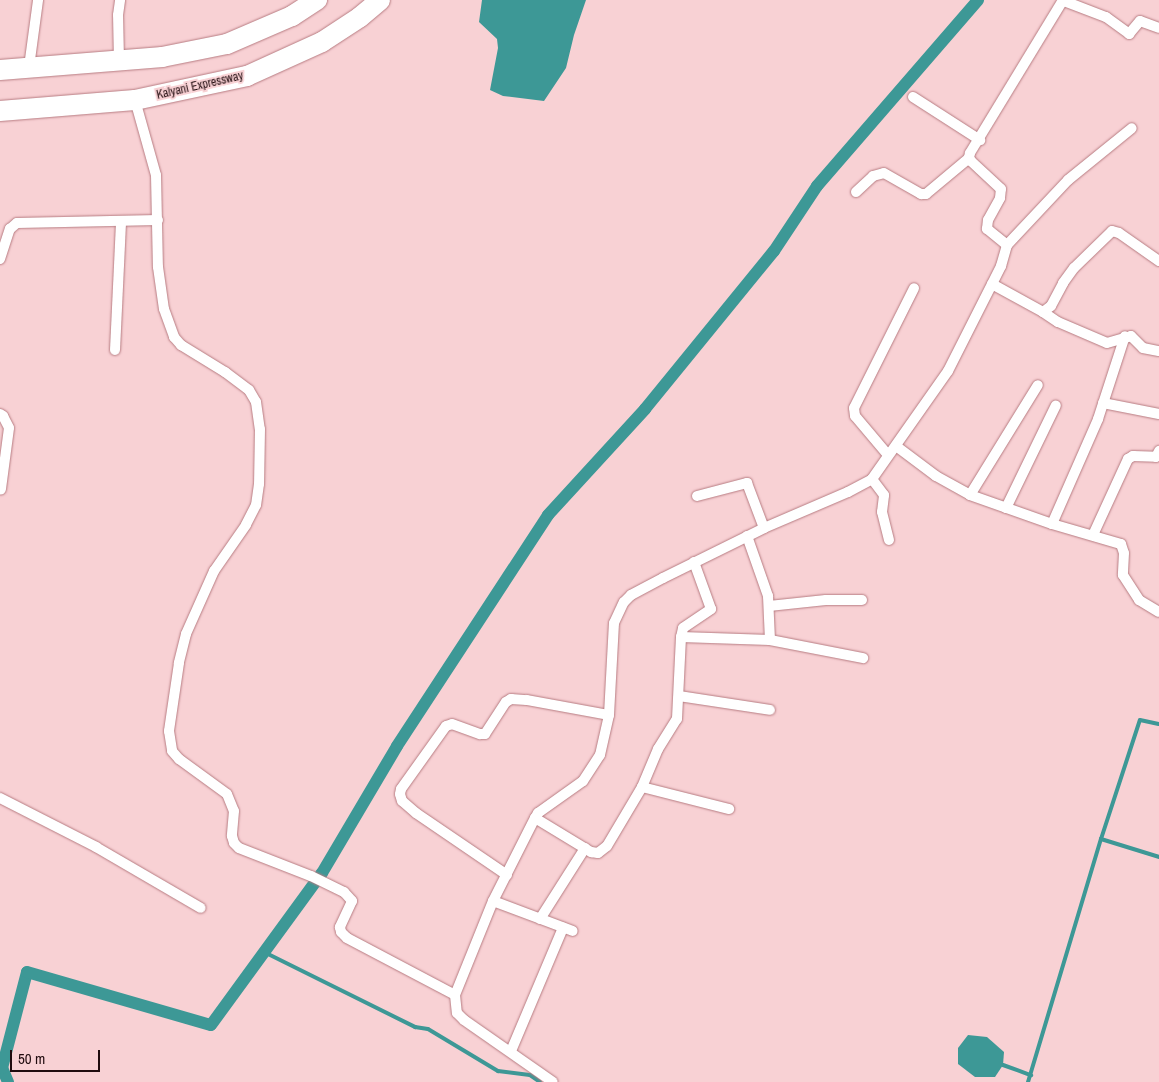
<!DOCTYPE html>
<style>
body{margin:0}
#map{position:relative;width:1159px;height:1082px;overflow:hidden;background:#f8d1d4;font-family:"Archivo Narrow",sans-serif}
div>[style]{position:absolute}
.water>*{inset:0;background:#3d9896}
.stream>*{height:4px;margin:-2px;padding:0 2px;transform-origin:2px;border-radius:2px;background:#3d9896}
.canal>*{height:12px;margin:-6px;padding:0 6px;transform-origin:6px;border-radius:6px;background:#3d9896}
.roads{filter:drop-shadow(0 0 1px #b77c82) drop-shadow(0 0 1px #b77c82)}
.street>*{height:10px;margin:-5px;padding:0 5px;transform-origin:5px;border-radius:5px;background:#fff}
.highway>*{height:20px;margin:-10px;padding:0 10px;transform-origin:10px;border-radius:10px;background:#fff}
span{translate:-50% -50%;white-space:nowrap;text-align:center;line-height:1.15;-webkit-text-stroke:4px #f8d1d4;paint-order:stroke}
.street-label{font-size:12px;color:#200b0e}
.scale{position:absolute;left:10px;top:1050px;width:90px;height:22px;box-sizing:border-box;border:2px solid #200b0e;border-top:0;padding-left:6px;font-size:15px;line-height:18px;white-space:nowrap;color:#200b0e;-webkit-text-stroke:4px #f8d1d4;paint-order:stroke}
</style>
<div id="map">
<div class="water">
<div style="clip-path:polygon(482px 0,586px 0,574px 35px,566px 68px,544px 101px,503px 96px,490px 90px,498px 48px,497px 39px,479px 22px)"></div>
<div style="clip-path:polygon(968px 1035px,987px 1037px,1004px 1052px,1003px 1065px,995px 1077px,975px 1077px,958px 1064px,958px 1048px)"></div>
</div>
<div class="stream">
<div style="left:1101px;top:839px;width:61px;rotate:17.2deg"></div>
<div style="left:264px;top:952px;width:169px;rotate:26.4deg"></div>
<div style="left:415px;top:1027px;width:13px;rotate:9deg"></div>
<div style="left:428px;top:1029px;width:82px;rotate:31deg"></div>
<div style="left:498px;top:1071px;width:32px;rotate:7deg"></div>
<div style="left:530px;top:1075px;width:12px;rotate:35deg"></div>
<div style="left:1003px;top:1065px;width:30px;rotate:20deg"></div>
<div style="left:1028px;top:1082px;width:254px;rotate:-73.3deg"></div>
<div style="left:1101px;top:839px;width:125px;rotate:-71.9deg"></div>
<div style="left:1140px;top:720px;width:19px;rotate:12deg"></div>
</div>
<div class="canal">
<div style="left:8px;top:1082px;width:15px;rotate:-113deg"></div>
<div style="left:2px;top:1068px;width:99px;rotate:-75.4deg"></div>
<div style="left:27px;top:972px;width:191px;rotate:16.1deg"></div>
<div style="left:211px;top:1025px;width:188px;rotate:-53.9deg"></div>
<div style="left:322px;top:873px;width:147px;rotate:-59.4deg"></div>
<div style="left:397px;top:746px;width:276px;rotate:-56.8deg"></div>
<div style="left:548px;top:515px;width:144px;rotate:-47.5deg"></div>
<div style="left:645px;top:409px;width:204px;rotate:-50.8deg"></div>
<div style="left:774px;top:251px;width:78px;rotate:-56.5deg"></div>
<div style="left:817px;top:186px;width:246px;rotate:-49.1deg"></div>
</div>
<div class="roads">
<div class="street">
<div style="left:1064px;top:1px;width:45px;rotate:20.9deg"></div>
<div style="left:1106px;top:17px;width:29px;rotate:36deg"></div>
<div style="left:1129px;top:34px;width:17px;rotate:-50deg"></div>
<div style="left:1140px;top:21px;width:20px;rotate:20deg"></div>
<div style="left:119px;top:61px;width:46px;rotate:-91.2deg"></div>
<div style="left:118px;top:15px;width:15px;rotate:-82deg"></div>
<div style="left:29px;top:67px;width:68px;rotate:-82.3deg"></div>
<div style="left:913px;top:97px;width:80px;rotate:32.7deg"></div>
<div style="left:135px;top:100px;width:78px;rotate:74.4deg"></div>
<div style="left:156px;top:175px;width:92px;rotate:88.8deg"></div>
<div style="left:158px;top:267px;width:42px;rotate:81.9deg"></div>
<div style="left:164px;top:309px;width:30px;rotate:70deg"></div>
<div style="left:174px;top:337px;width:11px;rotate:49deg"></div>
<div style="left:181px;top:345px;width:52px;rotate:31.5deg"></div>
<div style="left:225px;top:372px;width:30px;rotate:37deg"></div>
<div style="left:249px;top:390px;width:14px;rotate:60deg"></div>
<div style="left:256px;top:402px;width:27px;rotate:82deg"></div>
<div style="left:260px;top:429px;width:55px;rotate:91deg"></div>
<div style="left:259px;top:484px;width:21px;rotate:98deg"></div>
<div style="left:256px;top:505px;width:22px;rotate:117deg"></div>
<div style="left:246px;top:525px;width:56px;rotate:124.8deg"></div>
<div style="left:214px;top:571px;width:69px;rotate:114deg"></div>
<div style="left:186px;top:634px;width:30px;rotate:104deg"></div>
<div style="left:179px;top:663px;width:69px;rotate:98.4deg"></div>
<div style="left:169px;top:731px;width:20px;rotate:81deg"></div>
<div style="left:172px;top:751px;width:11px;rotate:49deg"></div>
<div style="left:179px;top:759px;width:59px;rotate:36.1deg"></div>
<div style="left:227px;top:794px;width:18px;rotate:68deg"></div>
<div style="left:234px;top:811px;width:25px;rotate:95deg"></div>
<div style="left:232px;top:836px;width:7px;rotate:74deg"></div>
<div style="left:234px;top:843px;width:7px;rotate:45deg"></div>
<div style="left:239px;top:848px;width:77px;rotate:21.3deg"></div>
<div style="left:311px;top:876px;width:37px;rotate:26deg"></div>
<div style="left:344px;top:892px;width:12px;rotate:48deg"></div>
<div style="left:352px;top:901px;width:29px;rotate:115deg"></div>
<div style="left:340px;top:927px;width:5px;rotate:79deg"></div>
<div style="left:341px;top:932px;width:8px;rotate:45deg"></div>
<div style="left:347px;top:938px;width:122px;rotate:27.8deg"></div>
<div style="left:455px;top:995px;width:18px;rotate:84deg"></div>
<div style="left:457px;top:1013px;width:10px;rotate:45deg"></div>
<div style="left:464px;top:1020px;width:108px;rotate:34.9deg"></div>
<div style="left:856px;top:192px;width:23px;rotate:-43deg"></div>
<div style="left:873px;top:176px;width:11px;rotate:-15deg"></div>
<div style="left:884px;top:173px;width:43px;rotate:29.6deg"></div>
<div style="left:921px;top:194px;width:5px"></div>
<div style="left:926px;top:194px;width:56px;rotate:-39.9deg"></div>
<div style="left:1007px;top:245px;width:89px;rotate:-46.8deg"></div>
<div style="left:1068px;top:180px;width:82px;rotate:-39.1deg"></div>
<div style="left:0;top:259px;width:32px;rotate:-72deg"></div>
<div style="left:10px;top:229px;width:9px;rotate:-41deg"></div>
<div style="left:17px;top:223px;width:141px;rotate:-1.2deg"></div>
<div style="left:992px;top:284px;width:58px;rotate:28.8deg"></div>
<div style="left:1043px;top:312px;width:10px;rotate:-37deg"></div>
<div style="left:1051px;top:306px;width:26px;rotate:-62deg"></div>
<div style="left:1063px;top:283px;width:19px;rotate:-54deg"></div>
<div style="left:1074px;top:268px;width:53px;rotate:-44.2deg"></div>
<div style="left:1112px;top:231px;width:7px;rotate:16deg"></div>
<div style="left:1119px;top:233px;width:49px;rotate:35deg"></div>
<div style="left:1043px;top:312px;width:18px;rotate:34deg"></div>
<div style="left:1058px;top:322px;width:53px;rotate:23.2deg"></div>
<div style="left:1107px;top:343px;width:25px;rotate:-16deg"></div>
<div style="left:1131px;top:336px;width:17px;rotate:45deg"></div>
<div style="left:1143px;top:348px;width:16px;rotate:11deg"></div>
<div style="left:115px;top:350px;width:128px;rotate:-87.3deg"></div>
<div style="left:1103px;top:403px;width:57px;rotate:11.1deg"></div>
<div style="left:0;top:414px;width:4px;rotate:34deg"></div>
<div style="left:3px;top:416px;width:13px;rotate:63deg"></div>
<div style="left:9px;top:428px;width:62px;rotate:97.5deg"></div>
<div style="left:896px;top:446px;width:50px;rotate:36.9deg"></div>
<div style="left:936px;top:476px;width:39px;rotate:29deg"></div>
<div style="left:970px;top:495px;width:87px;rotate:19.5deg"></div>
<div style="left:1052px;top:524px;width:72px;rotate:16.2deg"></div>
<div style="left:1121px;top:544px;width:9px;rotate:72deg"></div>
<div style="left:1124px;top:553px;width:22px;rotate:93deg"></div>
<div style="left:1123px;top:575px;width:30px;rotate:57deg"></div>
<div style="left:1139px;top:600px;width:23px;rotate:31deg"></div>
<div style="left:888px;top:455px;width:51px;rotate:-130.2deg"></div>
<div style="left:855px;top:416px;width:8px;rotate:-97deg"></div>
<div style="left:854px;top:408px;width:134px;rotate:-63.4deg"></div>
<div style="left:970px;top:495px;width:129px;rotate:-58.3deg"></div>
<div style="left:697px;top:496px;width:52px;rotate:-14.6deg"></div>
<div style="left:747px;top:483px;width:48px;rotate:69.3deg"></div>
<div style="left:1006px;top:508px;width:114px;rotate:-64.1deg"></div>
<div style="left:1052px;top:524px;width:115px;rotate:-66.3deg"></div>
<div style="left:1098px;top:419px;width:87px;rotate:-72deg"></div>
<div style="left:1093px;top:535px;width:84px;rotate:-65.3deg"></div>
<div style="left:1128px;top:459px;width:6px;rotate:-31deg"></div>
<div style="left:1133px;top:456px;width:23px;rotate:2deg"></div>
<div style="left:1156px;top:457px;width:7px;rotate:-63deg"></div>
<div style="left:747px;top:536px;width:64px;rotate:70.7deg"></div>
<div style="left:768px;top:596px;width:44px;rotate:87.4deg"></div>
<div style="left:889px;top:540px;width:29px;rotate:-104deg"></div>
<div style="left:882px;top:512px;width:17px;rotate:-83deg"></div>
<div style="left:884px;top:495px;width:20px;rotate:-127deg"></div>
<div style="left:872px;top:479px;width:132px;rotate:-54.9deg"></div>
<div style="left:948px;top:371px;width:118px;rotate:-63.2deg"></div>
<div style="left:1001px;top:266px;width:22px;rotate:-74deg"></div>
<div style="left:1007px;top:245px;width:26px;rotate:-141deg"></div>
<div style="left:987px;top:229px;width:9px;rotate:-84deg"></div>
<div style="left:988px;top:220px;width:25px;rotate:-61deg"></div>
<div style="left:1000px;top:198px;width:9px;rotate:-84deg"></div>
<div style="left:1001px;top:189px;width:41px;rotate:-137deg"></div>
<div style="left:971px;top:161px;width:4px;rotate:-124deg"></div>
<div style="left:969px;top:158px;width:5px;rotate:-79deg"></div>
<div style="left:970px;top:153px;width:179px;rotate:-58.7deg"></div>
<div style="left:769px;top:606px;width:57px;rotate:-6deg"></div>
<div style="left:826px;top:600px;width:36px"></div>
<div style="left:681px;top:637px;width:9px;rotate:-77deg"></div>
<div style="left:683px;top:628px;width:34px;rotate:-34deg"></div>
<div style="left:711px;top:609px;width:50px;rotate:-109.9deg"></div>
<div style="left:679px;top:696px;width:92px;rotate:8.7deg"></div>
<div style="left:642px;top:787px;width:90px;rotate:14.2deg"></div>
<div style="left:0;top:798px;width:108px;rotate:27deg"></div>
<div style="left:96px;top:847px;width:121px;rotate:30.2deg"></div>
<div style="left:535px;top:818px;width:6px;rotate:-59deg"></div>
<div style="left:538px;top:813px;width:55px;rotate:-35.4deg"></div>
<div style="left:583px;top:781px;width:31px;rotate:-57deg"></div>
<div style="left:600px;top:755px;width:41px;rotate:-77.3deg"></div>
<div style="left:609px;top:715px;width:92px;rotate:-86.9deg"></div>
<div style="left:614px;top:623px;width:23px;rotate:-65deg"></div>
<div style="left:624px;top:602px;width:10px;rotate:-45deg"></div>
<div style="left:631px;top:595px;width:36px;rotate:-28deg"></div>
<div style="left:663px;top:578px;width:113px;rotate:-26.3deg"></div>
<div style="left:764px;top:528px;width:91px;rotate:-23.2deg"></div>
<div style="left:848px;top:492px;width:27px;rotate:-28deg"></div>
<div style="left:507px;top:875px;width:110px;rotate:-145.7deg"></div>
<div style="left:416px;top:813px;width:18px;rotate:-139deg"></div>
<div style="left:402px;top:801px;width:7px;rotate:-106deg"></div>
<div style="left:400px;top:794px;width:5px;rotate:-79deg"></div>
<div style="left:401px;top:789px;width:77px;rotate:-54.5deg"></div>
<div style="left:446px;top:726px;width:6px;rotate:-18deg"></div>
<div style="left:452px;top:724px;width:30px;rotate:20deg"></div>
<div style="left:480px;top:734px;width:5px"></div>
<div style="left:485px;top:734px;width:38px;rotate:-57deg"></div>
<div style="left:506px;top:702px;width:6px;rotate:-31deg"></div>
<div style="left:511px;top:699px;width:16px;rotate:4deg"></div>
<div style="left:527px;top:700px;width:83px;rotate:10.4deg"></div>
<div style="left:493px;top:901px;width:85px;rotate:20.6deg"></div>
<div style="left:540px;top:919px;width:84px;rotate:-57.6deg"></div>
<div style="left:455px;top:995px;width:101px;rotate:-68deg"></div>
<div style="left:493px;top:901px;width:93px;rotate:-63.2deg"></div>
<div style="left:535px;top:818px;width:66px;rotate:31.3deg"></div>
<div style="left:591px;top:852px;width:7px;rotate:8deg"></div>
<div style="left:598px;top:853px;width:11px;rotate:-38deg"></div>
<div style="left:607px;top:846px;width:69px;rotate:-59.3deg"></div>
<div style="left:642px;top:787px;width:41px;rotate:-67.2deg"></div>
<div style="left:658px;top:749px;width:36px;rotate:-58deg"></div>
<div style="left:677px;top:719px;width:82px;rotate:-87.2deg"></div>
<div style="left:681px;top:637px;width:89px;rotate:1.9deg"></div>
<div style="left:770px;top:640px;width:95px;rotate:11deg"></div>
<div style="left:511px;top:1051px;width:134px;rotate:-67.1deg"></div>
</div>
<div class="highway">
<div style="left:0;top:70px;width:163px;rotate:-4.6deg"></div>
<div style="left:162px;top:57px;width:66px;rotate:-11.3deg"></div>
<div style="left:227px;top:44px;width:71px;rotate:-23.3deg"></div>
<div style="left:292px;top:16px;width:30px;rotate:-33deg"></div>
<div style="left:0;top:111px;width:135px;rotate:-4.7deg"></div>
<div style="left:135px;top:100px;width:115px;rotate:-12.1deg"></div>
<div style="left:247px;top:76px;width:82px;rotate:-24.4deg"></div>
<div style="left:322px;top:42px;width:45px;rotate:-33.3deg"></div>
<div style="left:360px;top:17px;width:26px;rotate:-40deg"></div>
</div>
</div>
<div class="street-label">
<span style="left:200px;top:86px;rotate:-13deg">Kalyani Expressway</span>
</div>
<div class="scale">50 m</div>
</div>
